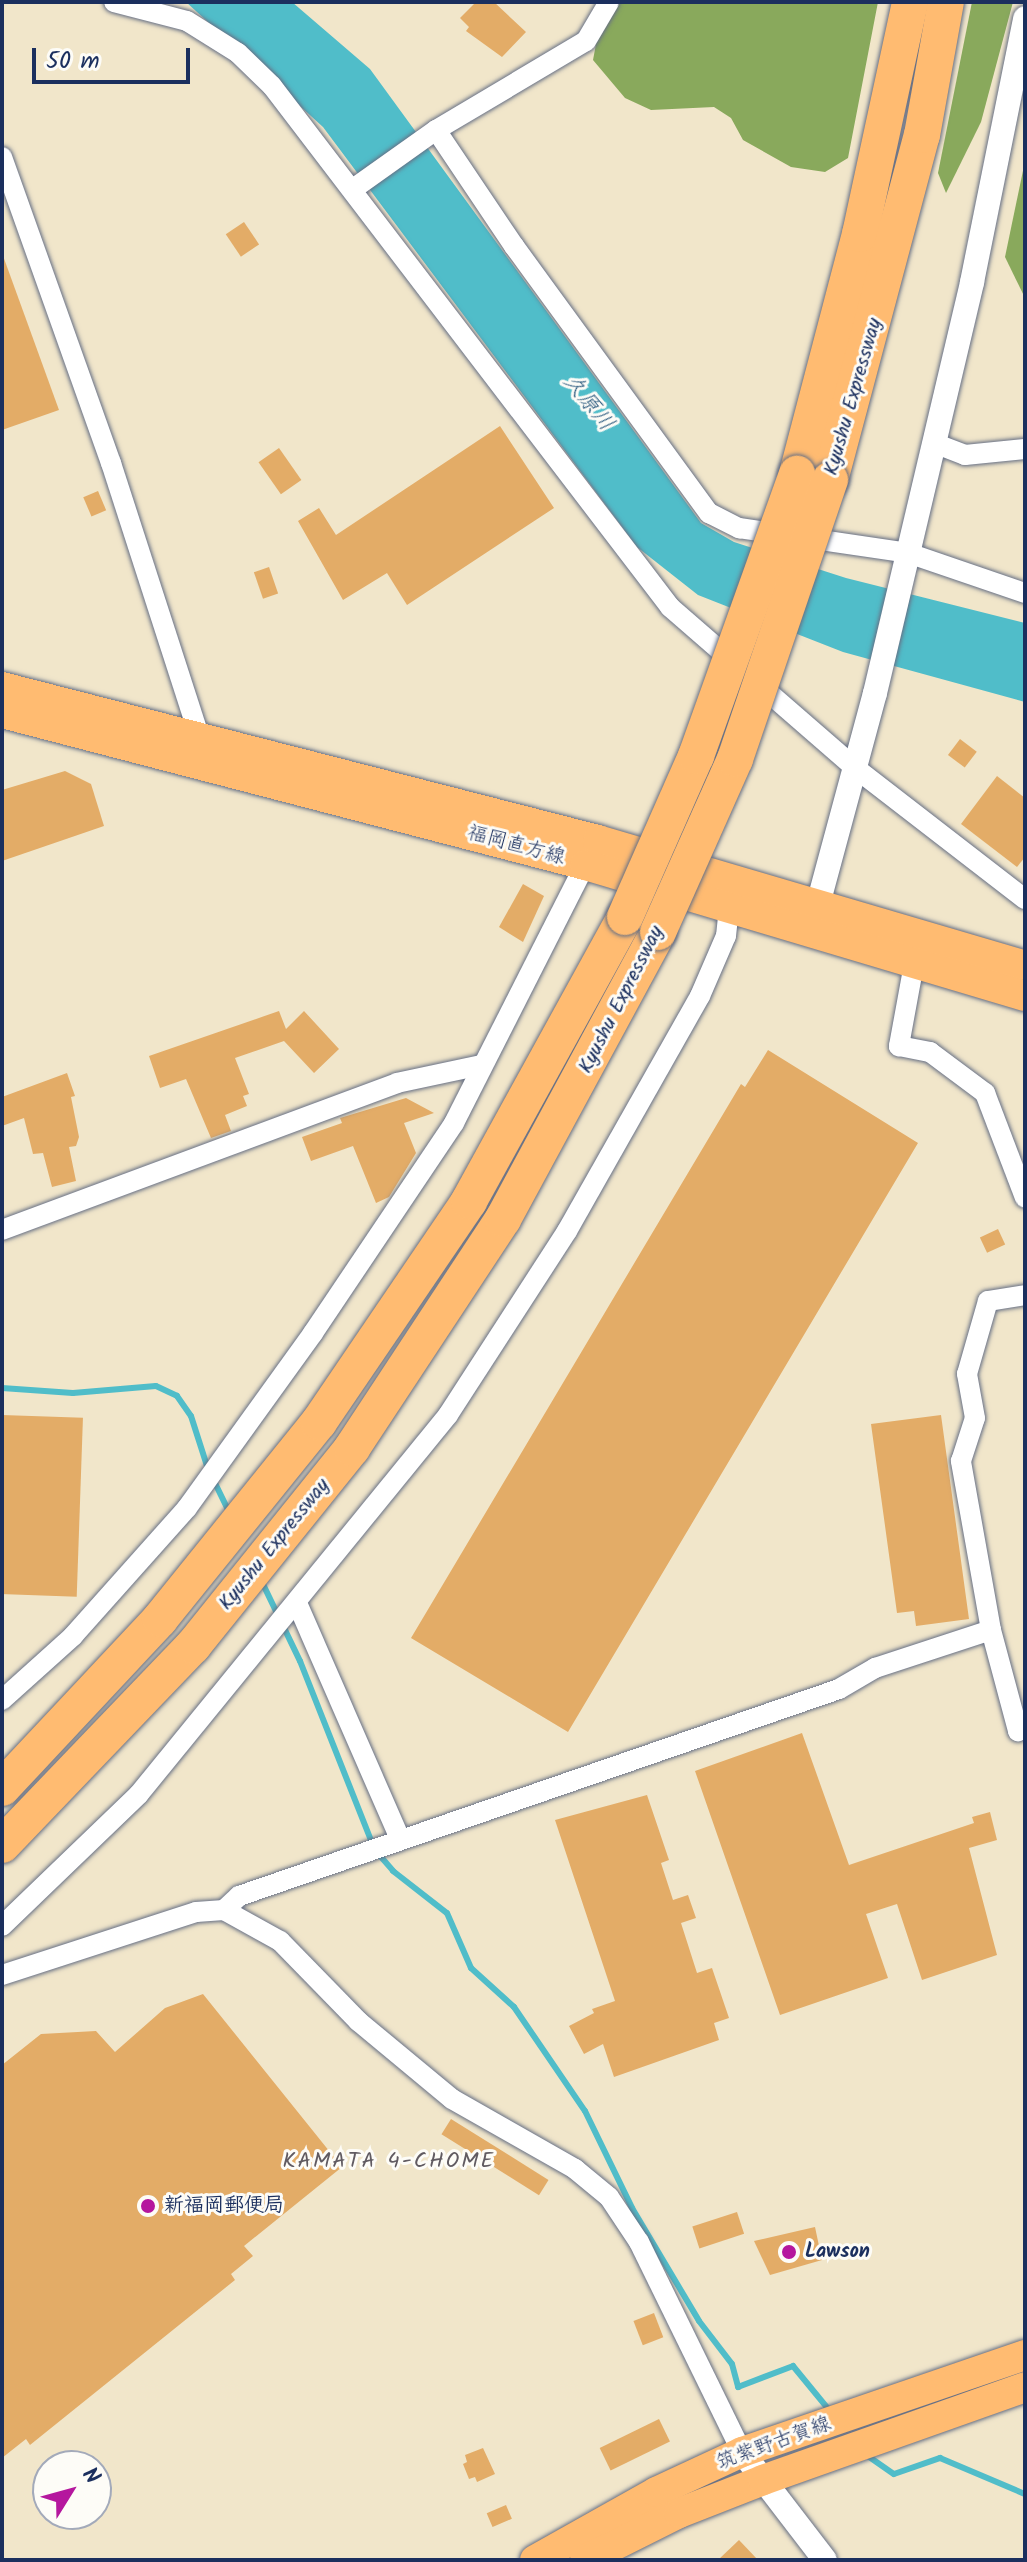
<!DOCTYPE html>
<meta charset="utf-8">
<style>
body{margin:0}
#map{position:relative;width:1027px;height:2562px;overflow:hidden;background:#f1e6ca;font-family:Kalam,"Klee One",sans-serif}
div>[style]{position:absolute}
.forest>*{inset:0;background:#89a95c}
.water>*{inset:0;background:#50bdc9}
.stream>*{height:6px;margin:-3px;padding:0 3px;transform-origin:3px;border-radius:3px;background:#50bdc9}
.building>*{inset:0;background:#e3ac67;transform-origin:0 0}
.roads{filter:drop-shadow(0 0 2px #666f84) drop-shadow(0 0 2px #666f84)}
.minor>*{height:20px;margin:-10px;padding:0 10px;transform-origin:10px;border-radius:10px;background:#fff}
.tertiary>*{height:24px;margin:-12px;padding:0 12px;transform-origin:12px;border-radius:12px;background:#fff}
.primary>*{height:30px;margin:-15px;padding:0 15px;transform-origin:15px;border-radius:15px;background:#ffbb71}
.motorway>*{height:36px;margin:-18px;padding:0 18px;transform-origin:18px;border-radius:18px;background:#ffbb71}
.bridges{filter:drop-shadow(0 0 2px #666f84) drop-shadow(0 0 2px #666f84)}
.motorway-bridge>*{height:36px;margin:-18px;padding:0 18px;transform-origin:18px;border-radius:18px;background:#ffbb71}
.dots>*{width:22px;height:22px;translate:-50% -50%;box-sizing:border-box;border:4px solid #fdfcf7;border-radius:50%}
span{translate:-50% -50%;white-space:nowrap;text-align:center;line-height:1.15;-webkit-text-stroke:6px #fdfcf7;paint-order:stroke}
.street-label{font-size:20px;color:#1b2f5e}
.poi-label{font-size:20px;color:#1b2f5e;font-weight:700}
.left{translate:0 -50%;text-align:left}
.water-label{font-size:22px;color:#2b5a7e;font-style:italic}
.neighbourhood-label{font-size:22px;color:#615b61;letter-spacing:2px}
.frame{position:absolute;inset:0;border:4px solid #1b2f5e;pointer-events:none}
.north{position:absolute;left:32px;top:2450px;width:80px;height:80px;box-sizing:border-box;background:#fdfcf7;border:2px solid #a3aaba;border-radius:50%;rotate:53deg;font-size:22px;font-weight:700;line-height:32px;text-align:center;color:#1b2f5e}
.north::after{content:'';display:block;margin:auto;width:28px;height:36px;background:#b5179e;clip-path:polygon(50% 0,100% 100%,50% 72%,0 100%)}
.scale{position:absolute;left:32px;top:48px;width:158px;height:36px;box-sizing:border-box;border:4px solid #1b2f5e;border-top:0;padding-left:10px;font-size:24px;line-height:28px;white-space:nowrap;color:#1b2f5e;-webkit-text-stroke:6px #fdfcf7;paint-order:stroke}
</style>
<div id="map">
<div class="forest">
<div style="clip-path:polygon(620px 2px,878px 2px,848px 158px,825px 172px,791px 167px,743px 140px,731px 118px,714px 107px,651px 110px,625px 98px,593px 60px,596px 44px)"></div>
<div style="clip-path:polygon(972px 2px,1013px 2px,981px 122px,946px 193px,938px 173px)"></div>
<div style="clip-path:polygon(1025px 161px,1025px 298px,1005px 257px)"></div>
</div>
<div class="water">
<div style="clip-path:polygon(186px 2px,292px 2px,370px 69px,701px 523px,734px 542px,846px 578px,1025px 623px,1025px 702px,843px 652px,698px 595px,637px 547px,323px 127px)"></div>
</div>
<div class="stream">
<div style="left:2px;top:1388px;width:71px;rotate:4deg"></div>
<div style="left:73px;top:1393px;width:83px;rotate:-4.8deg"></div>
<div style="left:156px;top:1386px;width:23px;rotate:25deg"></div>
<div style="left:177px;top:1396px;width:24px;rotate:55deg"></div>
<div style="left:191px;top:1416px;width:56px;rotate:72.2deg"></div>
<div style="left:213px;top:1479px;width:37px;rotate:64deg"></div>
<div style="left:261px;top:1580px;width:90px;rotate:64.3deg"></div>
<div style="left:300px;top:1661px;width:203px;rotate:68.4deg"></div>
<div style="left:375px;top:1850px;width:28px;rotate:49deg"></div>
<div style="left:393px;top:1871px;width:68px;rotate:37.9deg"></div>
<div style="left:447px;top:1913px;width:60px;rotate:66.4deg"></div>
<div style="left:471px;top:1968px;width:58px;rotate:42.2deg"></div>
<div style="left:514px;top:2007px;width:126px;rotate:55.7deg"></div>
<div style="left:585px;top:2111px;width:108px;rotate:64.1deg"></div>
<div style="left:632px;top:2208px;width:131px;rotate:59.3deg"></div>
<div style="left:699px;top:2321px;width:54px;rotate:52.5deg"></div>
<div style="left:732px;top:2364px;width:24px;rotate:75deg"></div>
<div style="left:738px;top:2387px;width:59px;rotate:-20.9deg"></div>
<div style="left:793px;top:2366px;width:58px;rotate:50.6deg"></div>
<div style="left:865px;top:2454px;width:35px;rotate:35deg"></div>
<div style="left:894px;top:2474px;width:49px;rotate:-19.2deg"></div>
<div style="left:940px;top:2458px;width:92px;rotate:23deg"></div>
</div>
<div class="building">
<div style="clip-path:polygon(476px 2px,494px 2px,526px 32px,502px 57px,466px 31px,469px 27px,460px 18px)"></div>
<div style="left:244px;top:222px;width:27px;height:22px;rotate:56deg"></div>
<div style="clip-path:polygon(2px 253px,59px 410px,2px 430px)"></div>
<div style="clip-path:polygon(500px 426px,554px 508px,407px 605px,387px 573px,343px 600px,298px 521px,319px 508px,336px 535px)"></div>
<div style="left:279px;top:448px;width:39px;height:25px;rotate:55deg"></div>
<div style="left:98px;top:491px;width:21px;height:16px;rotate:67deg"></div>
<div style="left:269px;top:567px;width:28px;height:16px;rotate:71deg"></div>
<div style="left:960px;top:739px;width:21px;height:20px;rotate:37deg"></div>
<div style="clip-path:polygon(65px 771px,91px 784px,104px 826px,2px 861px,2px 790px)"></div>
<div style="clip-path:polygon(997px 776px,1025px 798px,1025px 857px,1017px 867px,961px 824px)"></div>
<div style="clip-path:polygon(523px 884px,544px 896px,523px 942px,499px 927px)"></div>
<div style="clip-path:polygon(279px 1011px,286px 1029px,304px 1011px,339px 1049px,314px 1073px,284px 1041px,235px 1058px,249px 1094px,243px 1096px,247px 1106px,225px 1115px,231px 1131px,211px 1138px,186px 1079px,160px 1088px,149px 1056px)"></div>
<div style="clip-path:polygon(768px 1050px,918px 1143px,568px 1732px,411px 1638px,741px 1084px,745px 1087px)"></div>
<div style="clip-path:polygon(67px 1073px,75px 1096px,71px 1097px,79px 1137px,76px 1146px,69px 1147px,76px 1181px,52px 1187px,43px 1153px,33px 1154px,24px 1118px,2px 1126px,2px 1097px)"></div>
<div style="clip-path:polygon(406px 1098px,434px 1113px,404px 1123px,416px 1153px,389px 1197px,376px 1203px,353px 1146px,311px 1161px,302px 1137px,342px 1123px,340px 1118px)"></div>
<div style="left:998px;top:1229px;width:17px;height:20px;rotate:65deg"></div>
<div style="left:2px;top:1415px;width:81px;height:179px;rotate:2deg"></div>
<div style="clip-path:polygon(941px 1415px,969px 1619px,916px 1626px,914px 1611px,897px 1613px,871px 1424px)"></div>
<div style="clip-path:polygon(802px 1733px,849px 1865px,974px 1823px,972px 1817px,990px 1812px,997px 1840px,969px 1848px,997px 1955px,922px 1980px,897px 1904px,866px 1914px,888px 1978px,780px 2015px,695px 1771px)"></div>
<div style="clip-path:polygon(647px 1795px,669px 1860px,661px 1863px,673px 1900px,688px 1895px,696px 1918px,681px 1923px,697px 1973px,712px 1968px,729px 2018px,714px 2023px,719px 2040px,614px 2077px,603px 2044px,584px 2054px,569px 2026px,594px 2013px,592px 2009px,615px 2001px,555px 1820px)"></div>
<div style="clip-path:polygon(203px 1994px,342px 2167px,244px 2246px,253px 2256px,231px 2274px,235px 2280px,30px 2445px,26px 2439px,2px 2458px,2px 2065px,41px 2034px,96px 2031px,115px 2052px,165px 2008px)"></div>
<div style="left:451px;top:2119px;width:115px;height:18px;rotate:32deg"></div>
<div style="left:737px;top:2212px;width:23px;height:47px;rotate:72deg"></div>
<div style="clip-path:polygon(815px 2227px,822px 2260px,770px 2275px,754px 2241px)"></div>
<div style="left:654px;top:2313px;width:26px;height:22px;rotate:69deg"></div>
<div style="left:659px;top:2419px;width:25px;height:66px;rotate:64deg"></div>
<div style="clip-path:polygon(483px 2448px,495px 2474px,477px 2482px,475px 2477px,469px 2479px,463px 2464px,467px 2462px,465px 2455px)"></div>
<div style="left:506px;top:2505px;width:15px;height:21px;rotate:67deg"></div>
<div style="clip-path:polygon(739px 2540px,758px 2560px,718px 2560px)"></div>
</div>
<div class="roads">
<div class="minor">
<div style="left:114px;top:2px;width:75px;rotate:14.6deg"></div>
<div style="left:187px;top:21px;width:60px;rotate:32.1deg"></div>
<div style="left:238px;top:53px;width:47px;rotate:44.1deg"></div>
<div style="left:272px;top:86px;width:656px;rotate:52.62deg"></div>
<div style="left:670px;top:607px;width:244px;rotate:41deg"></div>
<div style="left:854px;top:767px;width:216px;rotate:37.7deg"></div>
<div style="left:436px;top:130px;width:140px;rotate:56.1deg"></div>
<div style="left:514px;top:246px;width:331px;rotate:53.9deg"></div>
<div style="left:709px;top:513px;width:34px;rotate:27deg"></div>
<div style="left:739px;top:528px;width:171px;rotate:8.4deg"></div>
<div style="left:908px;top:553px;width:124px;rotate:18.9deg"></div>
<div style="left:2px;top:157px;width:325px;rotate:70.4deg"></div>
<div style="left:111px;top:463px;width:290px;rotate:72.1deg"></div>
<div style="left:353px;top:189px;width:102px;rotate:-35.4deg"></div>
<div style="left:436px;top:130px;width:174px;rotate:-30.7deg"></div>
<div style="left:586px;top:41px;width:45px;rotate:-59.5deg"></div>
<div style="left:934px;top:443px;width:33px;rotate:21deg"></div>
<div style="left:965px;top:455px;width:60px;rotate:-5.7deg"></div>
<div style="left:916px;top:953px;width:95px;rotate:100.4deg"></div>
<div style="left:899px;top:1046px;width:32px;rotate:11deg"></div>
<div style="left:930px;top:1052px;width:69px;rotate:36.7deg"></div>
<div style="left:985px;top:1093px;width:112px;rotate:69.1deg"></div>
<div style="left:2px;top:1230px;width:421px;rotate:-20.4deg"></div>
<div style="left:397px;top:1083px;width:87px;rotate:-12deg"></div>
<div style="left:297px;top:1603px;width:257px;rotate:66.4deg"></div>
<div style="left:991px;top:1630px;width:105px;rotate:75deg"></div>
<div style="left:1018px;top:1731px;width:7px;rotate:-16deg"></div>
<div style="left:2px;top:1700px;width:96px;rotate:-42deg"></div>
<div style="left:73px;top:1636px;width:171px;rotate:-48.3deg"></div>
<div style="left:187px;top:1508px;width:216px;rotate:-54.2deg"></div>
<div style="left:313px;top:1333px;width:253px;rotate:-56.1deg"></div>
<div style="left:454px;top:1123px;width:289px;rotate:-63.1deg"></div>
<div style="left:224px;top:1910px;width:21px;rotate:-43deg"></div>
<div style="left:239px;top:1896px;width:635px;rotate:-19.03deg"></div>
<div style="left:839px;top:1689px;width:42px;rotate:-30.3deg"></div>
<div style="left:875px;top:1668px;width:122px;rotate:-18.1deg"></div>
<div style="left:991px;top:1630px;width:172px;rotate:-100.1deg"></div>
<div style="left:961px;top:1461px;width:45px;rotate:-72deg"></div>
<div style="left:975px;top:1418px;width:45px;rotate:-100.3deg"></div>
<div style="left:967px;top:1374px;width:76px;rotate:-74deg"></div>
<div style="left:988px;top:1301px;width:37px;rotate:-9deg"></div>
<div style="left:2px;top:1926px;width:190px;rotate:-43.9deg"></div>
<div style="left:139px;top:1794px;width:489px;rotate:-50.8deg"></div>
<div style="left:448px;top:1415px;width:219px;rotate:-57.1deg"></div>
<div style="left:567px;top:1231px;width:270px;rotate:-60.5deg"></div>
<div style="left:700px;top:996px;width:65px;rotate:-66.6deg"></div>
<div style="left:726px;top:936px;width:29px;rotate:-84deg"></div>
<div style="left:2px;top:1975px;width:204px;rotate:-18deg"></div>
<div style="left:196px;top:1912px;width:28px;rotate:-4deg"></div>
<div style="left:224px;top:1910px;width:64px;rotate:29deg"></div>
<div style="left:280px;top:1941px;width:112px;rotate:45.7deg"></div>
<div style="left:358px;top:2021px;width:122px;rotate:39.7deg"></div>
<div style="left:452px;top:2099px;width:142px;rotate:29.6deg"></div>
<div style="left:575px;top:2169px;width:44px;rotate:39.5deg"></div>
<div style="left:609px;top:2197px;width:54px;rotate:56.3deg"></div>
<div style="left:639px;top:2242px;width:234px;rotate:63.9deg"></div>
</div>
<div class="tertiary">
<div style="left:814px;top:919px;width:234px;rotate:-74.9deg"></div>
<div style="left:875px;top:693px;width:422px;rotate:-76.7deg"></div>
<div style="left:972px;top:282px;width:269px;rotate:-78.6deg"></div>
<div style="left:742px;top:2452px;width:136px;rotate:52.5deg"></div>
</div>
<div class="primary">
<div style="left:2px;top:687px;width:615px;rotate:14.4deg"></div>
<div style="left:598px;top:840px;width:445px;rotate:16.4deg"></div>
<div style="left:2px;top:713px;width:602px;rotate:14.61deg"></div>
<div style="left:585px;top:865px;width:459px;rotate:16.6deg"></div>
<div style="left:535px;top:2560px;width:139px;rotate:-29.3deg"></div>
<div style="left:656px;top:2492px;width:95px;rotate:-24.9deg"></div>
<div style="left:742px;top:2452px;width:299px;rotate:-18.9deg"></div>
<div style="left:585px;top:2560px;width:105px;rotate:-26.6deg"></div>
<div style="left:679px;top:2513px;width:90px;rotate:-21.4deg"></div>
<div style="left:763px;top:2480px;width:278px;rotate:-19.5deg"></div>
</div>
<div class="motorway">
<div style="left:797px;top:474px;width:248px;rotate:-75.3deg"></div>
<div style="left:860px;top:234px;width:237px;rotate:-77.8deg"></div>
<div style="left:830px;top:480px;width:357px;rotate:-75.1deg"></div>
<div style="left:922px;top:135px;width:135px;rotate:-79.8deg"></div>
<div style="left:2px;top:1788px;width:231px;rotate:-46.9deg"></div>
<div style="left:160px;top:1619px;width:253px;rotate:-51.1deg"></div>
<div style="left:319px;top:1422px;width:267px;rotate:-55.8deg"></div>
<div style="left:469px;top:1201px;width:324px;rotate:-61.2deg"></div>
<div style="left:2px;top:1845px;width:276px;rotate:-46.2deg"></div>
<div style="left:193px;top:1646px;width:254px;rotate:-51.2deg"></div>
<div style="left:352px;top:1448px;width:274px;rotate:-56.6deg"></div>
<div style="left:503px;top:1219px;width:326px;rotate:-61.6deg"></div>
</div>
</div>
<div class="bridges">
<div class="motorway-bridge">
<div style="left:625px;top:917px;width:176px;rotate:-66.2deg"></div>
<div style="left:696px;top:756px;width:300px;rotate:-70.3deg"></div>
<div style="left:658px;top:932px;width:189px;rotate:-66deg"></div>
<div style="left:735px;top:759px;width:295px;rotate:-71.2deg"></div>
</div>
</div>
<div class="dots">
<div style="left:148px;top:2206px;background:#b5179e"></div>
<div style="left:789px;top:2252px;background:#b5179e"></div>
</div>
<div class="street-label">
<span style="left:854px;top:397px;rotate:-74deg">Kyushu Expressway</span>
<span style="left:516px;top:846px;rotate:15deg">福岡直方線</span>
<span style="left:622px;top:1000px;rotate:-63deg">Kyushu Expressway</span>
<span style="left:275px;top:1545px;rotate:-51deg">Kyushu Expressway</span>
<span style="left:774px;top:2444px;rotate:-20deg">筑紫野古賀線</span>
</div>
<div class="poi-label">
<span class="left" style="left:164px;top:2206px">新福岡郵便局</span>
<span class="left" style="left:805px;top:2252px">Lawson</span>
</div>
<div class="water-label">
<span style="left:588px;top:403px;rotate:51deg">久原川</span>
</div>
<div class="neighbourhood-label">
<span style="left:389px;top:2162px">KAMATA 4-CHOME</span>
</div>
<div class="frame"></div>
<div class="north">N</div>
<div class="scale">50 m</div>
</div>
